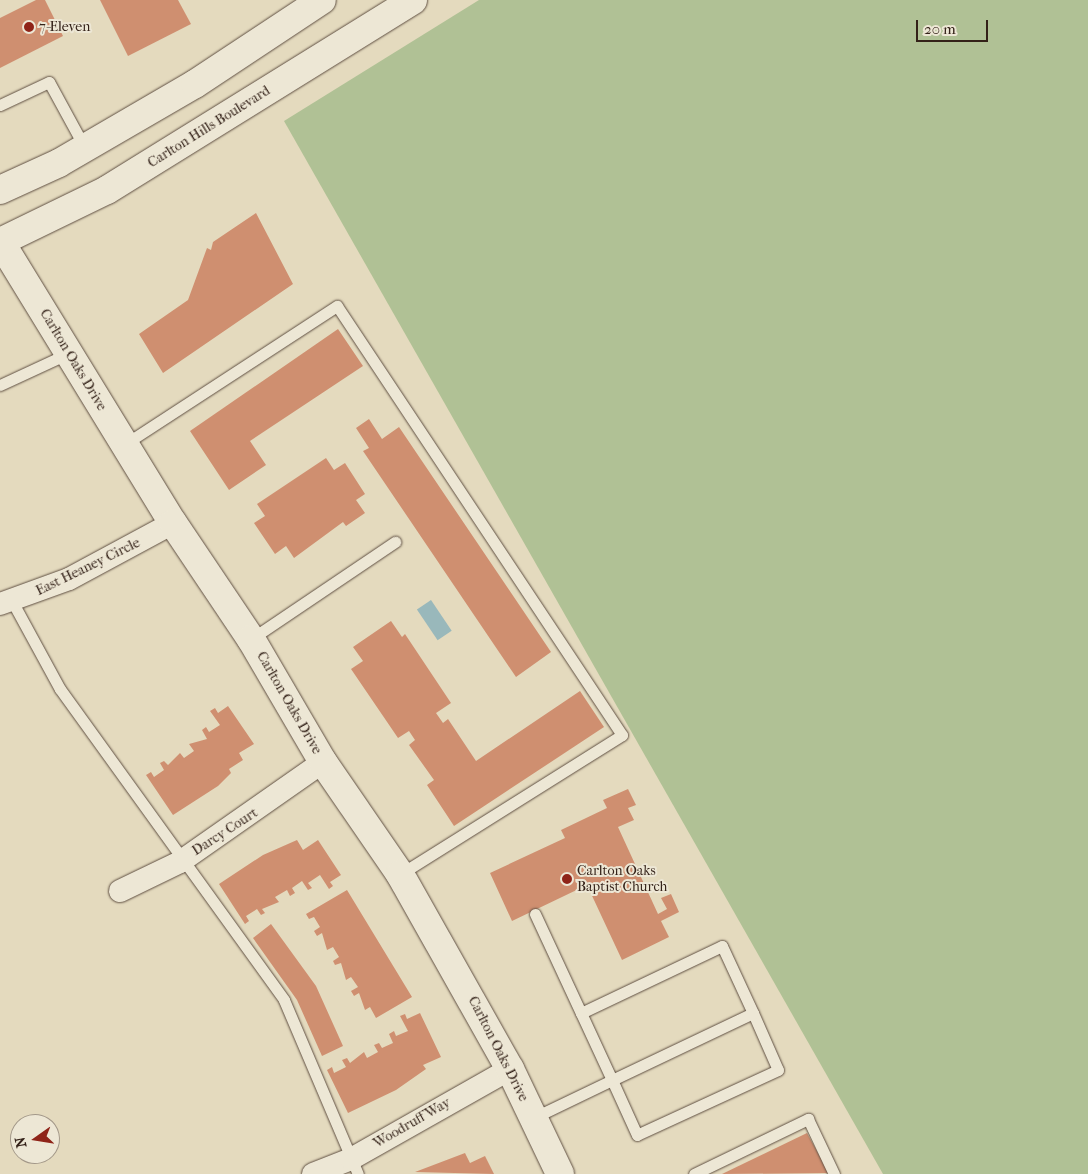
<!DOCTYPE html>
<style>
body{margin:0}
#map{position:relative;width:1088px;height:1174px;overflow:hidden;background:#e4dabe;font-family:"IM FELL French Canon",serif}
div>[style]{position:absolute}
.green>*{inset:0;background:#b0c195}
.water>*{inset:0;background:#99b8bb;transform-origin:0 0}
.building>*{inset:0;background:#cf8f70}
.roads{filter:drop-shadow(0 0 1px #5f4f42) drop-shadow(0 0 1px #5f4f42)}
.lane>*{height:11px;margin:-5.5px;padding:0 5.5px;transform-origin:5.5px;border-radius:5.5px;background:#ede7d5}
.street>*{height:22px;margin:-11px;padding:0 11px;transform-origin:11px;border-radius:11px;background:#ede7d5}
.secondary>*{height:28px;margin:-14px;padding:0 14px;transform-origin:14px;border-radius:14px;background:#ede7d5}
.dots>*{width:14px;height:14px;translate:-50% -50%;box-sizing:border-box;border:2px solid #ede7d5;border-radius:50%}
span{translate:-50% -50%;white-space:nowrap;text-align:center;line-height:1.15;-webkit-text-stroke:4px #ede7d5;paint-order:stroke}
.poi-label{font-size:14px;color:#332118}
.left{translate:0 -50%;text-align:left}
.street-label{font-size:14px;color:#332118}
.north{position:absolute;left:10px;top:1114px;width:50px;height:50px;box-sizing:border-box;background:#ede7d5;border:1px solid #a39889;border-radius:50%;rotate:257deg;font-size:14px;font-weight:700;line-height:20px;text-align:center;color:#332118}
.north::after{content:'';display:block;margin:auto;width:18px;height:22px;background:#8f2418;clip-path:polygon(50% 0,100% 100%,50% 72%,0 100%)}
.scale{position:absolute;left:916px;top:20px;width:72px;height:22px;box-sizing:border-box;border:2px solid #332118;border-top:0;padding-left:6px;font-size:15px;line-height:18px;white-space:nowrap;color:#332118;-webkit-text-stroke:4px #ede7d5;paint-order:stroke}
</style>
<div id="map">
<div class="green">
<div style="clip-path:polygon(479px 0,1088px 0,1088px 1174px,883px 1174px,284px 121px)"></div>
</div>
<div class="water">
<div style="left:431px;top:600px;width:37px;height:17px;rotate:56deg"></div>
</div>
<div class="building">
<div style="clip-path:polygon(36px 0,45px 0,63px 36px,0 68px,0 18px)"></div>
<div style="clip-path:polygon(100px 0,178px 0,191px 24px,128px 56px)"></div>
<div style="clip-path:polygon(256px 213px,293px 284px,163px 373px,139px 334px,188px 300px,207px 248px,211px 250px,213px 242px)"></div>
<div style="clip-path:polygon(338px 329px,363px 366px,250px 441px,266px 465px,229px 490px,190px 431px)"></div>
<div style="clip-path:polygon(369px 419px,382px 439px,399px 427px,551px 652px,516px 677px,363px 451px,369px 448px,356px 428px)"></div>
<div style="clip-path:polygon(326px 458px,334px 470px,345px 463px,365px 494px,356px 500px,365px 513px,346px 526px,343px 522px,294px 558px,286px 546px,275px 554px,254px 523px,265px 516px,257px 504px)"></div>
<div style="clip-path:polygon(391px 621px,402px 637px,405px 634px,451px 703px,436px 713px,443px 723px,448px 719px,476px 761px,580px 691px,604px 727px,454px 826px,427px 785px,434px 780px,409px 745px,415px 740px,409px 731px,398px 738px,351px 669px,363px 661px,353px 647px)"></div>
<div style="clip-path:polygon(228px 706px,254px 744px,239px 753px,243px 760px,229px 769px,231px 773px,218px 786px,173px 815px,146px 775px,151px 772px,154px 777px,164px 770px,160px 763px,164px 761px,168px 765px,180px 753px,184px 758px,194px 751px,189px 744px,207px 739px,202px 730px,206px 727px,209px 732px,220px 725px,210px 711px,215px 708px,218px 713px)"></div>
<div style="clip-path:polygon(628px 789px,636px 805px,628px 808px,634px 820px,618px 827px,658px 914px,667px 909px,661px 898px,671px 894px,679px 912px,661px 921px,669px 937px,622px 960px,587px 885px,512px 921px,490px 873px,565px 838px,561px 830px,607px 808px,603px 800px)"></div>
<div style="clip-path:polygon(297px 840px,303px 850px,318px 840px,341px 875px,330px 882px,333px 886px,329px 889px,320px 875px,308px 883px,312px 888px,308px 890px,302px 881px,292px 888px,295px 893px,290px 896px,287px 890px,275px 897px,279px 902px,262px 909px,265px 913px,261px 915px,257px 909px,246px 916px,249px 921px,245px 924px,219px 884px,263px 855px)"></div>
<div style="clip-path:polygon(347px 890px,412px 997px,376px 1018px,370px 1007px,365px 1010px,359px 993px,354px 996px,351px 991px,358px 987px,351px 977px,346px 980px,341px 963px,335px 965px,333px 961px,339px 957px,333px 947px,327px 950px,322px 933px,317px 936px,314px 931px,320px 927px,314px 917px,309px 919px,306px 914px)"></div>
<div style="clip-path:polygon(271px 924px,316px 986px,343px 1046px,322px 1056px,297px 1000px,253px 938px)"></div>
<div style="clip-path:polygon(420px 1013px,441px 1057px,423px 1065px,426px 1069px,396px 1090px,348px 1113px,327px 1070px,332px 1067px,334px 1073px,346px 1067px,342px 1060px,347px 1058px,350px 1063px,364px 1052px,367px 1058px,378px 1052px,374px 1045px,379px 1043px,382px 1048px,393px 1043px,389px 1034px,394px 1031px,396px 1036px,408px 1031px,400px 1016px,405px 1014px,407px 1019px)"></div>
<div style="clip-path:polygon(807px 1133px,829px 1173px,722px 1174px)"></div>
<div style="clip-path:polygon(465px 1153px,470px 1163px,485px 1156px,494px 1174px,415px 1172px)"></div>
</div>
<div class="roads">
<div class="lane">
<div style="left:0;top:105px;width:54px;rotate:-25.1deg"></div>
<div style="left:49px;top:82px;width:75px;rotate:61.4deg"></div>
<div style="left:0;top:385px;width:76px;rotate:-24.9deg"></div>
<div style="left:125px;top:444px;width:253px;rotate:-33.1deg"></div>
<div style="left:337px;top:306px;width:515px;rotate:56.4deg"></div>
<div style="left:622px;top:735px;width:262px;rotate:147.9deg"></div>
<div style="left:12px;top:601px;width:100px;rotate:61.4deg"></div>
<div style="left:60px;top:689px;width:383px;rotate:54.2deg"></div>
<div style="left:284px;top:1000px;width:189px;rotate:67deg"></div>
<div style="left:251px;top:639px;width:174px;rotate:-34deg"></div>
<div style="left:535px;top:914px;width:109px;rotate:65.1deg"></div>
<div style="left:533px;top:1118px;width:88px;rotate:-25.7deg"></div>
<div style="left:612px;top:1080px;width:156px;rotate:-25.4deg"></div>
<div style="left:753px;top:1013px;width:62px;rotate:66.3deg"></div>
<div style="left:778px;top:1070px;width:155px;rotate:155.3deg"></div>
<div style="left:637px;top:1135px;width:60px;rotate:-114.4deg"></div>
<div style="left:612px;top:1080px;width:74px;rotate:-114.8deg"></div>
<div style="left:581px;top:1013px;width:156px;rotate:-25.4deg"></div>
<div style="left:722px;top:946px;width:74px;rotate:65.2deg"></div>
<div style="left:694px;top:1174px;width:127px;rotate:-25.8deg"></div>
<div style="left:808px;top:1119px;width:61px;rotate:64.7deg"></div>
</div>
<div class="street">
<div style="left:0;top:604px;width:73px;rotate:-19.9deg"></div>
<div style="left:69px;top:579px;width:118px;rotate:-28.3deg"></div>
<div style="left:120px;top:891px;width:67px;rotate:-25.8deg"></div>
<div style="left:180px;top:862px;width:174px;rotate:-35deg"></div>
<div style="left:313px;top:1174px;width:41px;rotate:-21.5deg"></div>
<div style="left:351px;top:1159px;width:183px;rotate:-29.5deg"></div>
</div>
<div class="secondary">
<div style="left:0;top:190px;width:65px;rotate:-24.6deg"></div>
<div style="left:59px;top:163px;width:157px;rotate:-30.2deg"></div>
<div style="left:195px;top:84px;width:152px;rotate:-33.5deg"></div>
<div style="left:0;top:241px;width:331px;rotate:58.5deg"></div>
<div style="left:173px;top:523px;width:140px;rotate:56.1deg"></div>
<div style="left:251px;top:639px;width:143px;rotate:59.7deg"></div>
<div style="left:323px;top:762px;width:136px;rotate:55.5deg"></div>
<div style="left:400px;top:874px;width:224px;rotate:60.6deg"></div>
<div style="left:510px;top:1069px;width:116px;rotate:64.5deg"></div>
<div style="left:0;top:242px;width:119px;rotate:-25.9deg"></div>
<div style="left:107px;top:190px;width:360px;rotate:-31.8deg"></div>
</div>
</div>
<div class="dots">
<div style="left:29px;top:27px;background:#8f2418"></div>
<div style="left:567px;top:879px;background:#8f2418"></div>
</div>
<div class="poi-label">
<span class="left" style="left:39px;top:27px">7-Eleven</span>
<span class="left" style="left:577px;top:879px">Carlton Oaks<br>Baptist Church</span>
</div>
<div class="street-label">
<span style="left:209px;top:127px;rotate:-32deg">Carlton Hills Boulevard</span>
<span style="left:73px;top:360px;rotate:59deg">Carlton Oaks Drive</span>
<span style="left:88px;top:567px;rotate:-26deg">East Heaney Circle</span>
<span style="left:289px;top:703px;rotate:60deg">Carlton Oaks Drive</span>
<span style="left:225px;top:832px;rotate:-33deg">Darcy Court</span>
<span style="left:498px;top:1049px;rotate:63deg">Carlton Oaks Drive</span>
<span style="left:412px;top:1123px;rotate:-30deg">Woodruff Way</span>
</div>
<div class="north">N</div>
<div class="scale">20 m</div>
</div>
